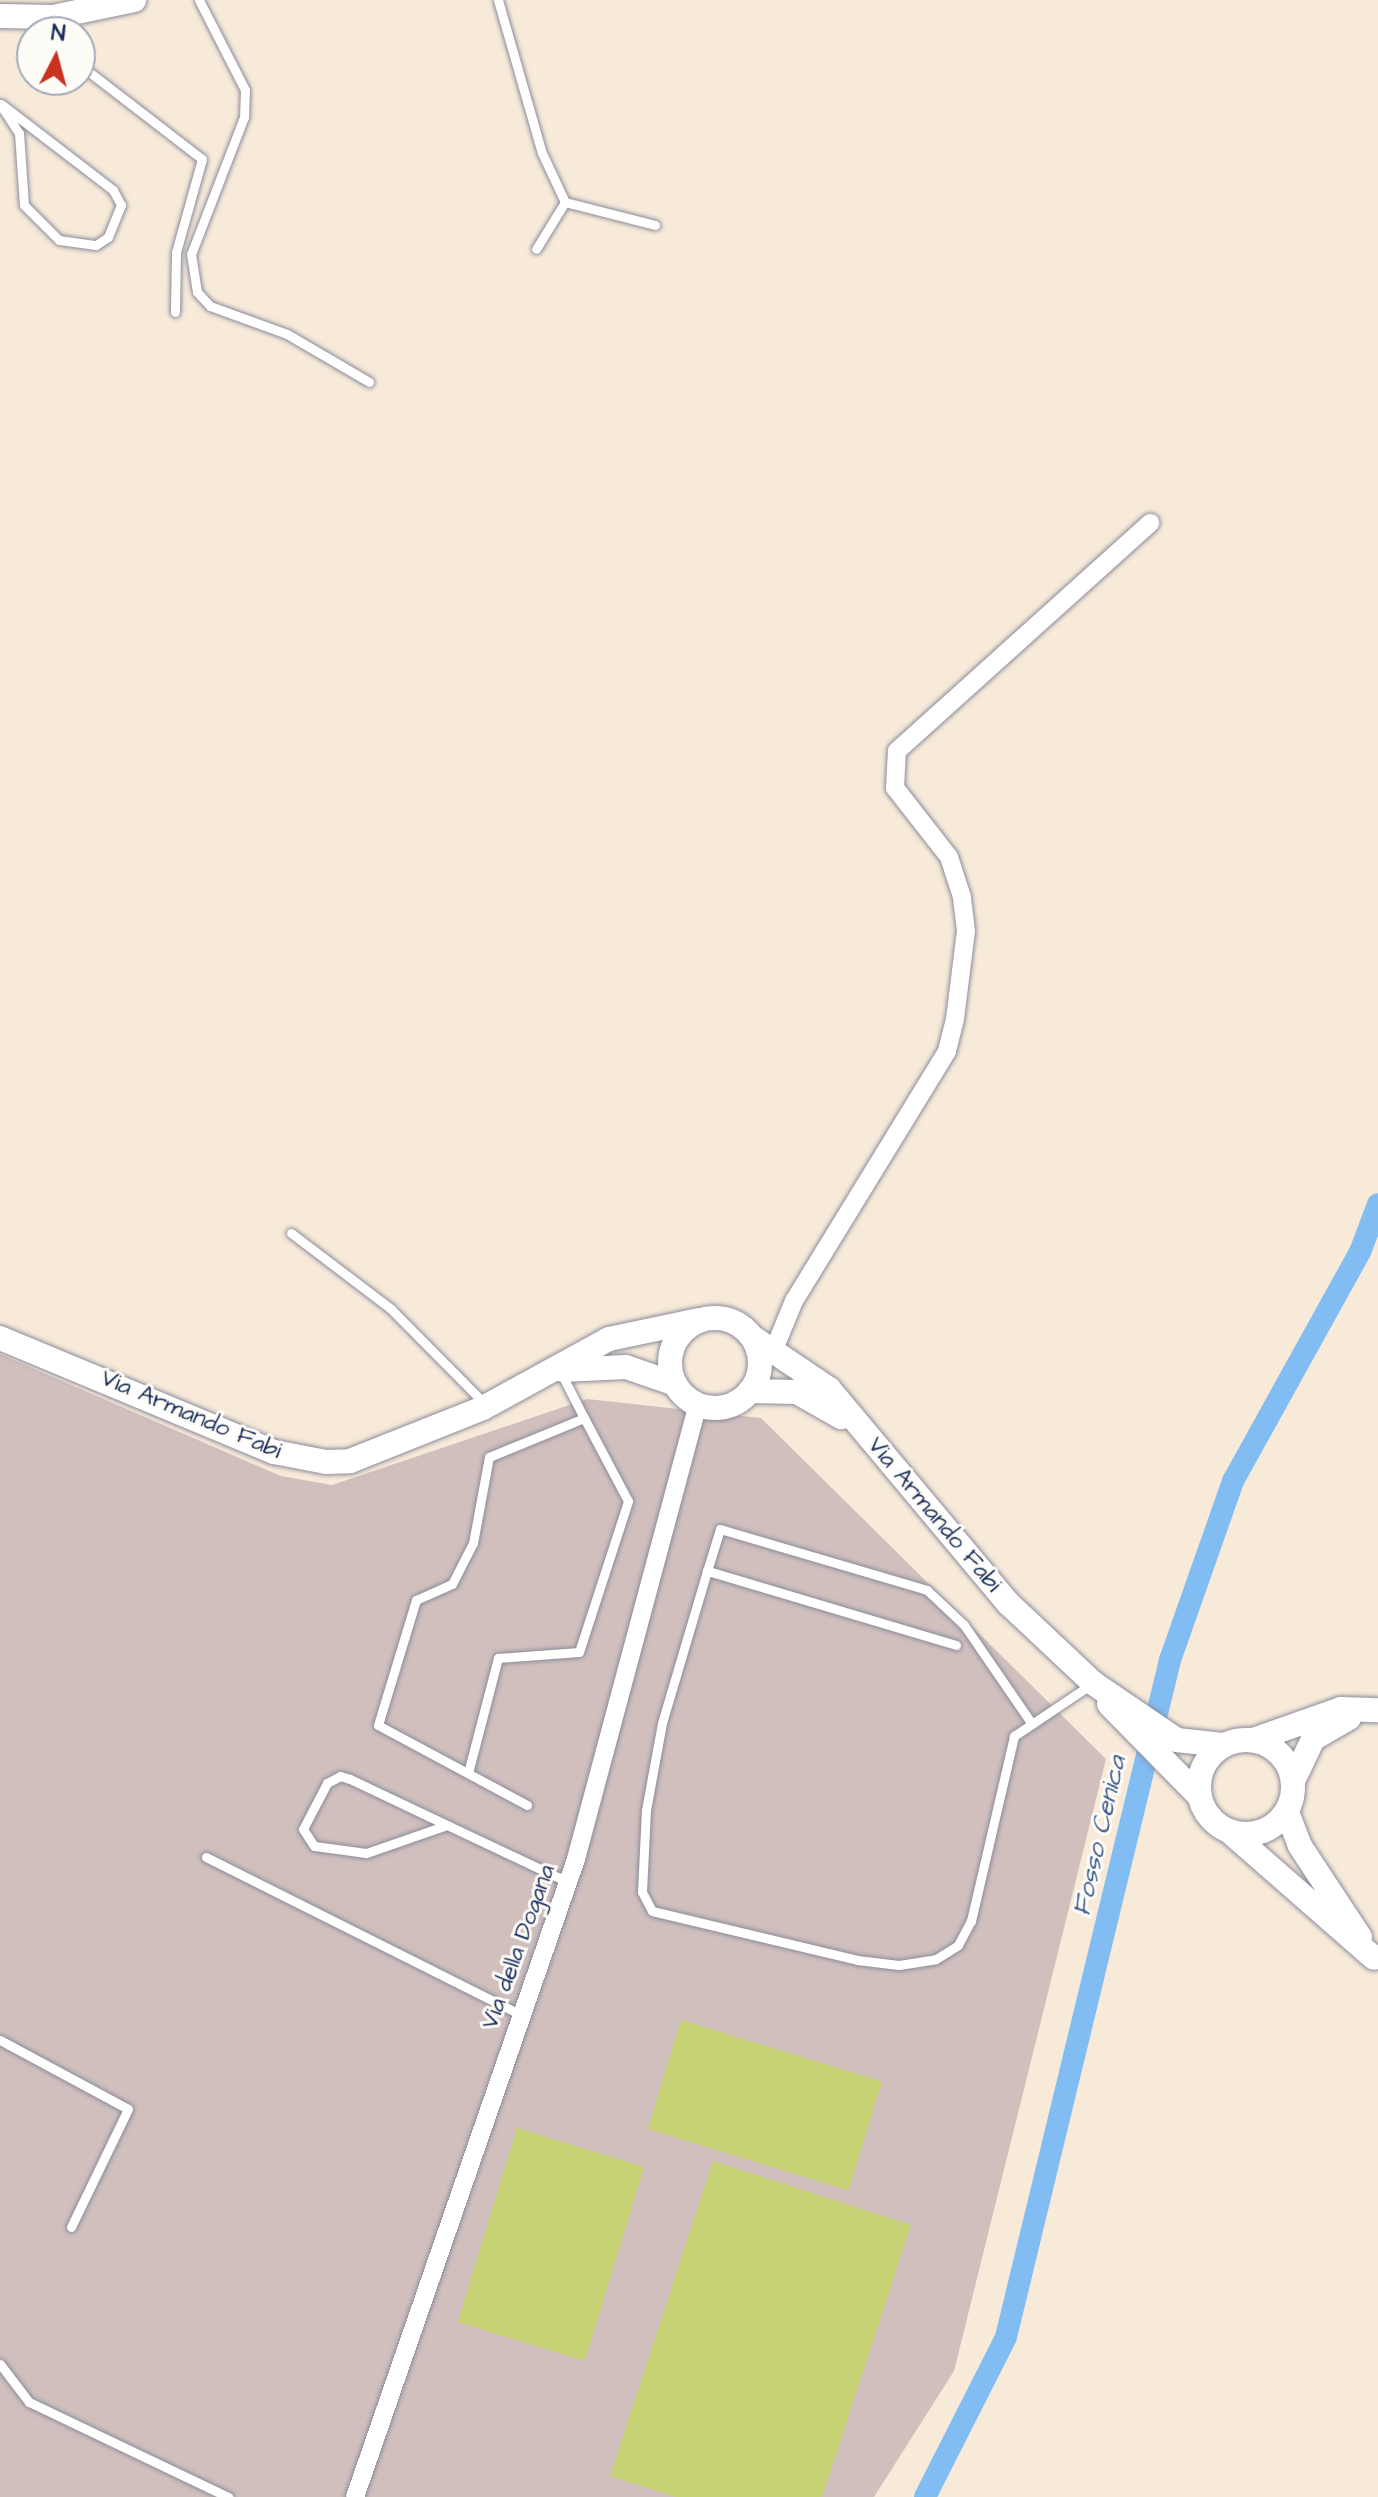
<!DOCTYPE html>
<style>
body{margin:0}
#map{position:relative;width:1378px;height:2497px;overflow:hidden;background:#f8ead9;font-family:"Architects Daughter",sans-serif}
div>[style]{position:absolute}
.industrial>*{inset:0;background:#d1bfbe}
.green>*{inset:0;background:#c5d173;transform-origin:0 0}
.canal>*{height:22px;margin:-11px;padding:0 11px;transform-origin:11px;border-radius:11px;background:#81bcf3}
.roads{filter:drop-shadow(0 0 2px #8a8c9c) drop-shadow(0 0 2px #8a8c9c)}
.service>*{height:9px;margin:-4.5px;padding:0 4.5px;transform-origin:4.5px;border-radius:4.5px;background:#fff}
.minor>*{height:18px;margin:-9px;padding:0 9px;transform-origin:9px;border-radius:9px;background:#fff}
.tertiary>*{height:24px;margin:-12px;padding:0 12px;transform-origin:12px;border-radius:12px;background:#fff}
.tertiary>.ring{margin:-12px;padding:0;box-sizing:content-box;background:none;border:24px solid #fff;border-radius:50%}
span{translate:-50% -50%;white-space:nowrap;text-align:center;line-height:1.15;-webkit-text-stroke:6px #fdfcf7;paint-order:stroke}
.street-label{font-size:24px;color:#1b2f5e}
.water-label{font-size:26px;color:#3a598b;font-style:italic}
.north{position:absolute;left:16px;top:16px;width:80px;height:80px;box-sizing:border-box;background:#fdfcf7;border:2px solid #a3aaba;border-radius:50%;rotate:6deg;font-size:22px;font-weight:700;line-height:32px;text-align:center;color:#1b2f5e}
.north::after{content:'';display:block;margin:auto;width:28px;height:36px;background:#c8321e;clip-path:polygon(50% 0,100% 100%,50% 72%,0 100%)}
</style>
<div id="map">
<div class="industrial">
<div style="clip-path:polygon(0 1354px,281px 1476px,332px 1485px,587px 1399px,761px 1418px,1106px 1759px,954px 2371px,874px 2497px,0 2497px)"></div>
</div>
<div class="green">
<div style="left:681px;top:2020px;width:210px;height:114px;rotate:17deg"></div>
<div style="left:517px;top:2128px;width:133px;height:203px;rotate:17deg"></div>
<div style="clip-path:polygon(713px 2161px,911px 2225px,822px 2497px,676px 2497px,610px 2476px)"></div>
</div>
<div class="canal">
<div style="left:925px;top:2497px;width:179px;rotate:-63.1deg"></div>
<div style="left:1006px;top:2337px;width:697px;rotate:-76.38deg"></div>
<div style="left:1170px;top:1660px;width:190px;rotate:-70.6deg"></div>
<div style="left:1233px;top:1481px;width:262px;rotate:-61deg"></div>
<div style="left:1360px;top:1252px;width:51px;rotate:-69.4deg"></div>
</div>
<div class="roads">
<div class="service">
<div style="left:199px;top:0;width:101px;rotate:62.9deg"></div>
<div style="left:245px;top:90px;width:27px;rotate:92deg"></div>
<div style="left:244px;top:117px;width:147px;rotate:111.1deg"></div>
<div style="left:191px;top:254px;width:38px;rotate:81deg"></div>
<div style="left:197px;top:292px;width:19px;rotate:47deg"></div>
<div style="left:210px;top:306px;width:82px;rotate:20deg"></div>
<div style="left:287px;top:334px;width:95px;rotate:30.3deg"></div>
<div style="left:498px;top:0;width:159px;rotate:74deg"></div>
<div style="left:542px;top:153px;width:54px;rotate:64.9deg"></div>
<div style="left:565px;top:202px;width:55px;rotate:121.7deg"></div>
<div style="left:80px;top:65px;width:154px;rotate:37.6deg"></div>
<div style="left:202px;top:159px;width:97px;rotate:105.6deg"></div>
<div style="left:176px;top:252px;width:60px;rotate:91deg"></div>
<div style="left:0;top:104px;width:35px;rotate:57deg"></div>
<div style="left:19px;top:133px;width:72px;rotate:86deg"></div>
<div style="left:24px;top:205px;width:49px;rotate:45deg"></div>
<div style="left:59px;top:240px;width:37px;rotate:8deg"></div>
<div style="left:96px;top:245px;width:14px;rotate:-34deg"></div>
<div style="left:108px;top:237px;width:35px;rotate:-68deg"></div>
<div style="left:121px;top:205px;width:17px;rotate:-118deg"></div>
<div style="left:113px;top:190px;width:141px;rotate:-142.5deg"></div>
<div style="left:565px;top:202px;width:93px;rotate:14.3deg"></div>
<div style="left:291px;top:1233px;width:126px;rotate:37.2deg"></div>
<div style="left:391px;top:1309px;width:134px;rotate:45.3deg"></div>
<div style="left:707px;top:1571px;width:44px;rotate:-72.8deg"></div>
<div style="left:720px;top:1529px;width:216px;rotate:16.4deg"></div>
<div style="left:927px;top:1590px;width:51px;rotate:43.4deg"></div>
<div style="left:964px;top:1625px;width:120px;rotate:55.5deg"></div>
<div style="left:956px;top:1645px;width:260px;rotate:-163.4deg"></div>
<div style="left:707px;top:1571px;width:159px;rotate:106.5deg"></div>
<div style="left:662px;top:1723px;width:88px;rotate:100.4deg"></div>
<div style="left:646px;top:1810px;width:82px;rotate:92.8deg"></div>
<div style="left:642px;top:1892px;width:21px;rotate:62deg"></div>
<div style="left:652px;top:1911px;width:211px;rotate:13.4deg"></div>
<div style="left:857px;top:1960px;width:42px;rotate:6.8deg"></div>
<div style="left:899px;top:1965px;width:37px;rotate:-9deg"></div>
<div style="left:936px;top:1959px;width:26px;rotate:-32deg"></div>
<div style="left:958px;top:1945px;width:27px;rotate:-62deg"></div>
<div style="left:971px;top:1921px;width:190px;rotate:-76.9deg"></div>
<div style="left:1014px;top:1736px;width:92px;rotate:-33.9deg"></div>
<div style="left:468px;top:1773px;width:119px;rotate:-75.4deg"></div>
<div style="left:498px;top:1658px;width:81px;rotate:-4.2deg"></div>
<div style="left:579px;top:1652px;width:159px;rotate:-72deg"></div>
<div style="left:628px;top:1501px;width:94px;rotate:-117.9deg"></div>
<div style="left:527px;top:1805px;width:169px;rotate:-151.8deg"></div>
<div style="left:378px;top:1725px;width:131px;rotate:-73.1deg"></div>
<div style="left:416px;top:1600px;width:39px;rotate:-24deg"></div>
<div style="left:452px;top:1584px;width:46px;rotate:-62.9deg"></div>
<div style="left:473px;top:1543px;width:87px;rotate:-79.5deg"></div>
<div style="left:489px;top:1457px;width:103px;rotate:-22.3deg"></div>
<div style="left:584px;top:1418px;width:53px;rotate:-117.1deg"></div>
<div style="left:447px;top:1825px;width:86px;rotate:160.9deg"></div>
<div style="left:366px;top:1853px;width:52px;rotate:-172.3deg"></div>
<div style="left:314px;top:1846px;width:20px;rotate:-123deg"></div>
<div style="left:303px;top:1829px;width:52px;rotate:-62.4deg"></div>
<div style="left:327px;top:1783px;width:15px;rotate:-28deg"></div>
<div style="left:340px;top:1776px;width:10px;rotate:17deg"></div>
<div style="left:350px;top:1779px;width:107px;rotate:25.4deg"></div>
<div style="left:447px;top:1825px;width:134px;rotate:25.2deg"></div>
<div style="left:206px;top:1857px;width:351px;rotate:26.6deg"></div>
<div style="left:0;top:2040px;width:145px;rotate:28.3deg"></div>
<div style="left:128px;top:2109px;width:131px;rotate:115.8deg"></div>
<div style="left:0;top:2364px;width:48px;rotate:52.7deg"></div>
<div style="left:29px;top:2402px;width:221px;rotate:25.5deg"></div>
</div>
<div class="minor">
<div style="left:775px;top:1347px;width:50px;rotate:-67.6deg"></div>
<div style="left:794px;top:1301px;width:293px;rotate:-58.5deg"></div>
<div style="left:947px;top:1051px;width:33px;rotate:-76deg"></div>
<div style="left:955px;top:1019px;width:89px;rotate:-82.9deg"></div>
<div style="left:966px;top:931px;width:34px;rotate:-97deg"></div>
<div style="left:962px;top:897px;width:42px;rotate:-108deg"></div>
<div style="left:949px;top:857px;width:88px;rotate:-128deg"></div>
<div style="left:895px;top:788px;width:37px;rotate:-87deg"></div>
<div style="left:897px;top:751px;width:341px;rotate:-42deg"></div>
<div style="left:355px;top:2497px;width:675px;rotate:-70.89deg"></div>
<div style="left:576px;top:1859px;width:471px;rotate:-75deg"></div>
</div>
<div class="tertiary">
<div style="left:0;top:16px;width:53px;rotate:1.1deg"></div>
<div style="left:53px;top:17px;width:83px;rotate:-11.9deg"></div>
<div class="ring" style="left:670px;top:1318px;width:66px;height:66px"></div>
<div style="left:752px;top:1337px;width:93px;rotate:34deg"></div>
<div style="left:829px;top:1389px;width:280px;rotate:50.1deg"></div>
<div style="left:1009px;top:1604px;width:115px;rotate:43.2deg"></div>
<div style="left:1093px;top:1683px;width:102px;rotate:34.2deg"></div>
<div style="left:1177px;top:1740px;width:46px;rotate:6.2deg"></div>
<div style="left:0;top:1338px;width:297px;rotate:22.6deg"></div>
<div style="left:274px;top:1452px;width:53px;rotate:10.9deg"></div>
<div style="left:326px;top:1462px;width:24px;rotate:-2deg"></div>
<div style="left:350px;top:1461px;width:143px;rotate:-21.7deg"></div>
<div style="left:483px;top:1408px;width:144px;rotate:-28.7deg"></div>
<div style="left:609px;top:1339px;width:92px;rotate:-11.9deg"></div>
<div style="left:563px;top:1370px;width:63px;rotate:-2.7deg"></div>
<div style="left:626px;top:1367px;width:52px;rotate:19.1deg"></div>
<div style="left:750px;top:1391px;width:47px;rotate:1.2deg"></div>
<div style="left:797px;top:1392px;width:51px;rotate:29.6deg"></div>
<div style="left:1109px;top:1704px;width:130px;rotate:45.6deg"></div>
<div class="ring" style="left:1199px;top:1740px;width:70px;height:70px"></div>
<div style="left:1253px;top:1740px;width:93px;rotate:-19.4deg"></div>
<div style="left:1341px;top:1709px;width:37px;rotate:2deg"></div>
<div style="left:1293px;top:1781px;width:47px;rotate:-64.5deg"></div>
<div style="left:1313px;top:1739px;width:42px;rotate:-30.3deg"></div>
<div style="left:1287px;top:1812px;width:36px;rotate:69deg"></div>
<div style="left:1300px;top:1846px;width:109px;rotate:56.6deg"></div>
<div style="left:1230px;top:1832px;width:191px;rotate:41.2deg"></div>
</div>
</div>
<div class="street-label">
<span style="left:191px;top:1415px;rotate:23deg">Via Armando Fabi</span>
<span style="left:934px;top:1515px;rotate:50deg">Via Armando Fabi</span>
<span style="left:519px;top:1947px;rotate:-70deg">Via della Dogana</span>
</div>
<div class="water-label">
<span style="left:1100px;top:1836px;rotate:-77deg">Fosso Cenica</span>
</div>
<div class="north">N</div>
</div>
